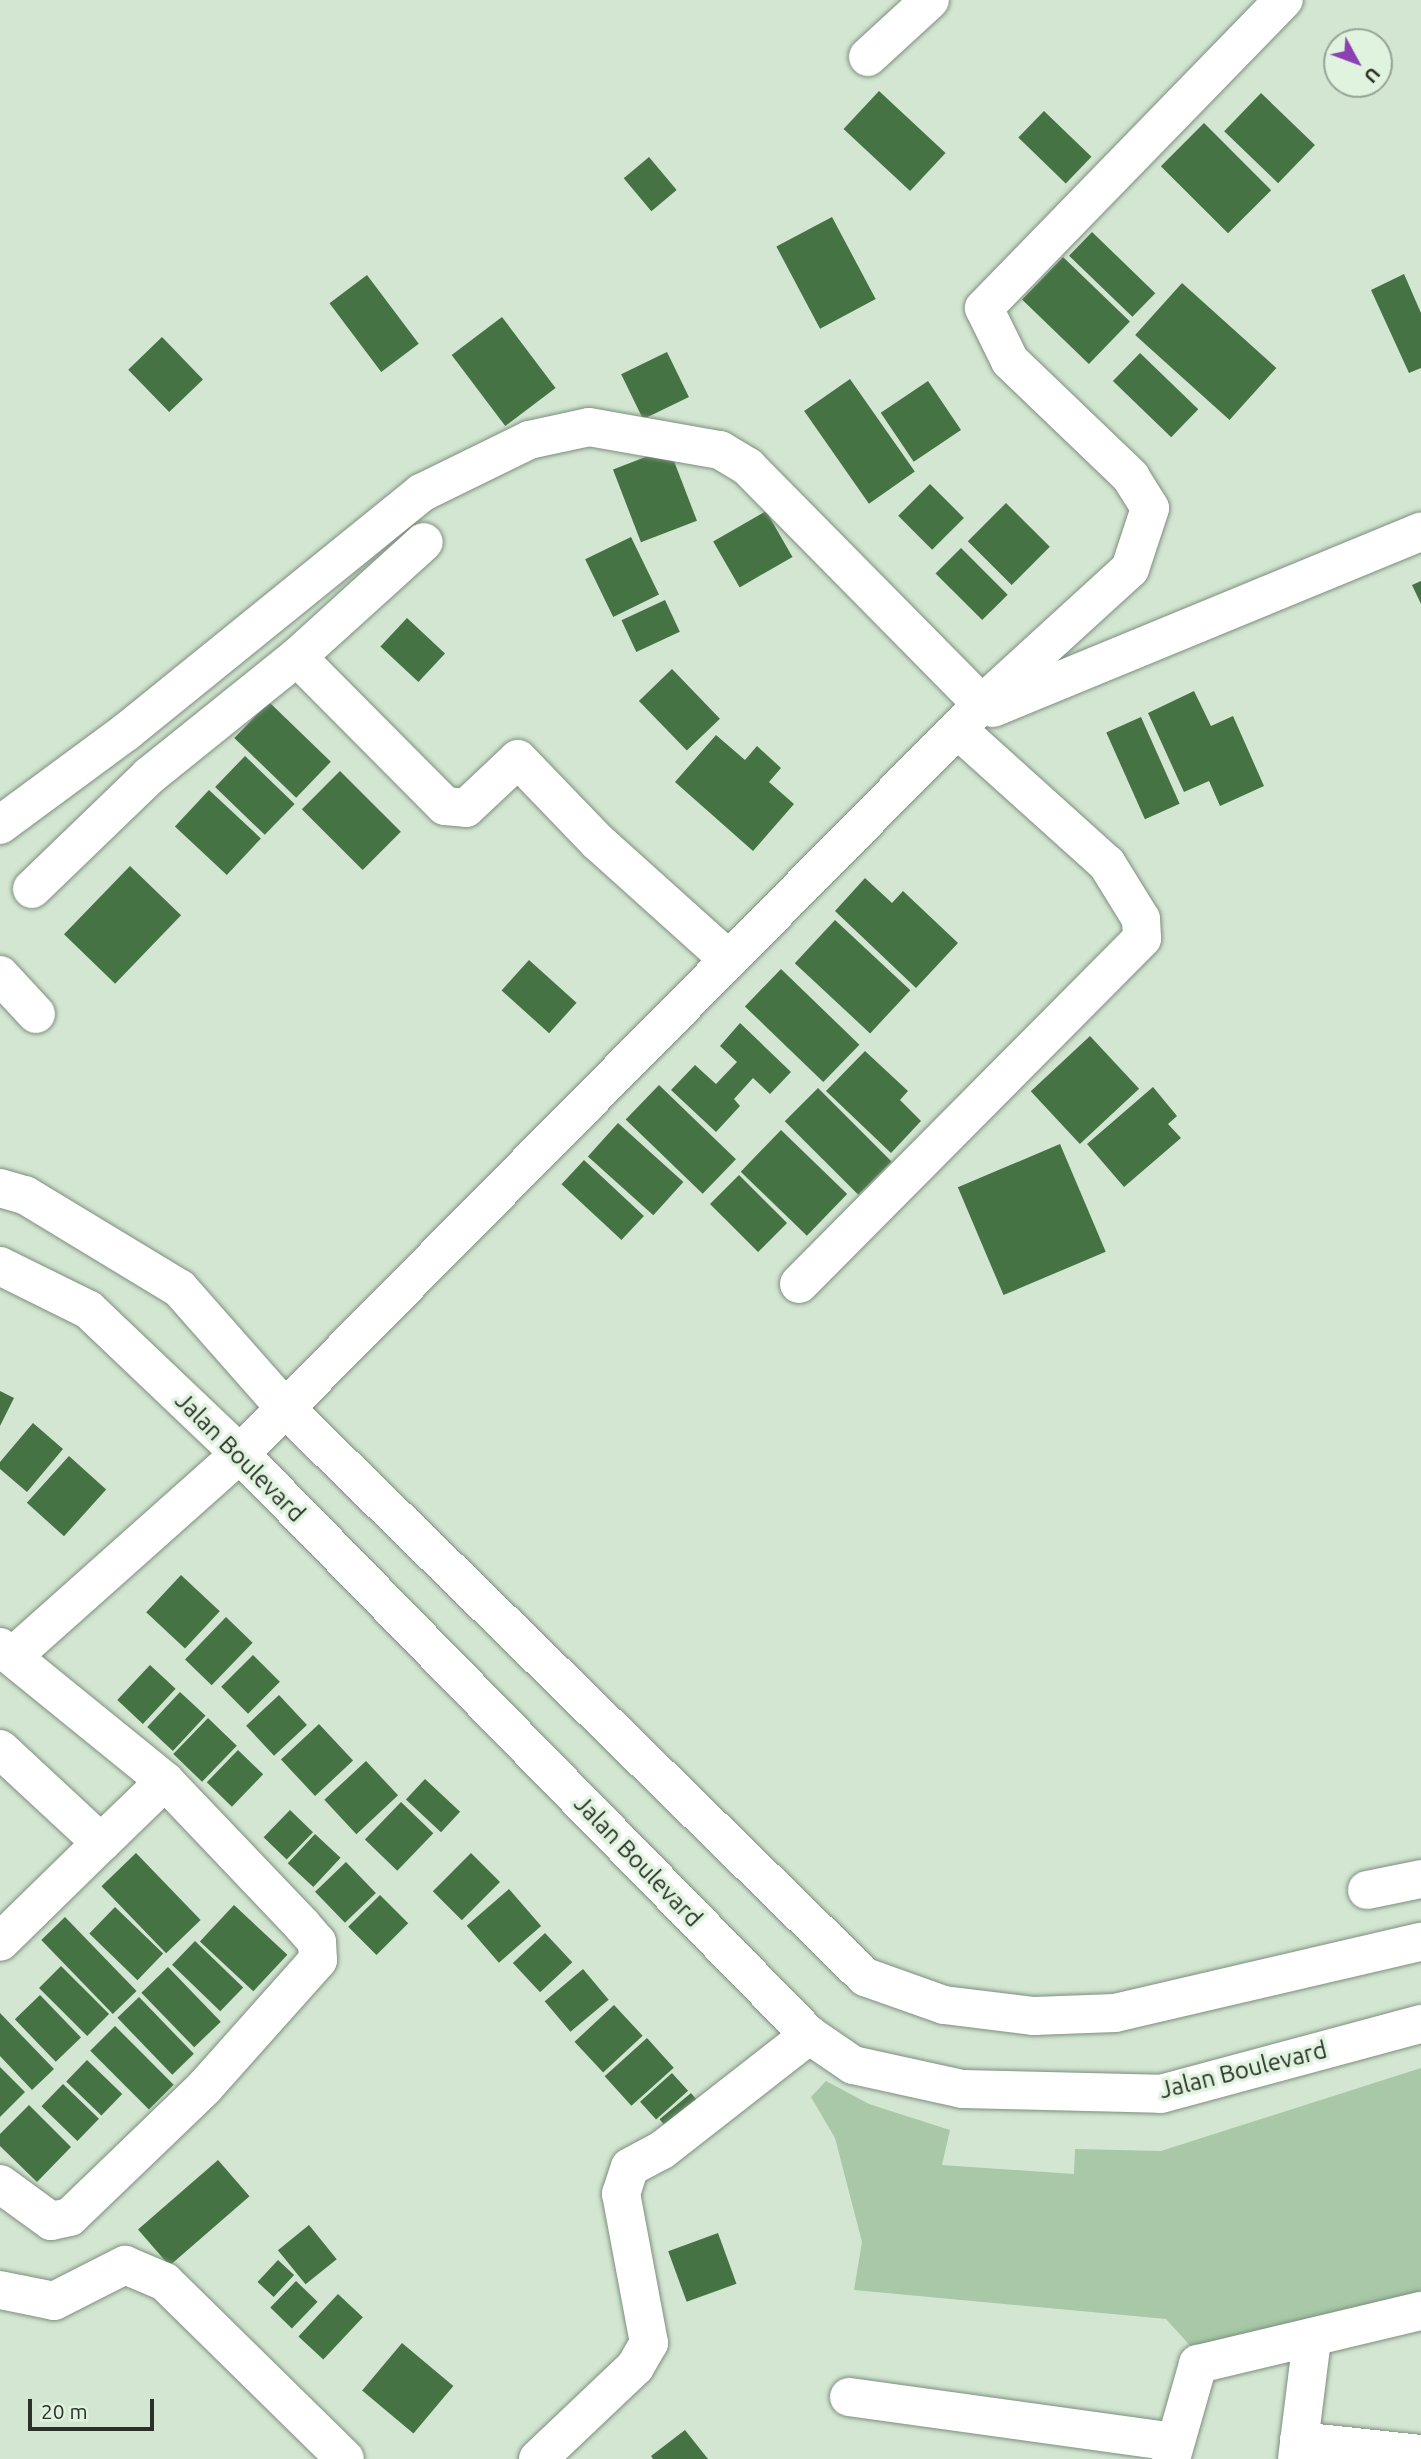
<!DOCTYPE html>
<style>
body{margin:0}
#map{position:relative;width:1421px;height:2459px;overflow:hidden;background:#d3e6d2;font-family:Ubuntu,sans-serif}
div>[style]{position:absolute}
.green>*{inset:0;background:#a8c8a7}
.building>*{inset:0;background:#457344;transform-origin:0 0}
.roads{filter:drop-shadow(0 0 2px #7d8f7d) drop-shadow(0 0 2px #7d8f7d)}
.minor>*{height:38px;margin:-19px;padding:0 19px;transform-origin:19px;border-radius:19px;background:#fff}
.secondary>*{height:38px;margin:-19px;padding:0 19px;transform-origin:19px;border-radius:19px;background:#fff}
span{translate:-50% -50%;white-space:nowrap;text-align:center;line-height:1.15;-webkit-text-stroke:7px #e0f3df;paint-order:stroke}
.street-label{font-size:24px;color:#2a3129}
.north{position:absolute;left:1323px;top:28px;width:70px;height:70px;box-sizing:border-box;background:#e0f3df;border:2px solid #97a596;border-radius:50%;rotate:131deg;font-size:19px;font-weight:700;line-height:28px;text-align:center;color:#2a3129}
.north::after{content:'';display:block;margin:auto;width:24px;height:32px;background:#8b41b3;clip-path:polygon(50% 0,100% 100%,50% 72%,0 100%)}
.scale{position:absolute;left:28px;top:2399px;width:126px;height:32px;box-sizing:border-box;border:4px solid #2a3129;border-top:0;padding-left:9px;font-size:21px;line-height:24px;white-space:nowrap;color:#2a3129;-webkit-text-stroke:5px #e0f3df;paint-order:stroke}
</style>
<div id="map">
<div class="green">
<div style="clip-path:polygon(1421px 2068px,1421px 2293px,1194px 2350px,1166px 2319px,854px 2290px,862px 2242px,835px 2138px,811px 2097px,826px 2081px,869px 2104px,950px 2130px,942px 2165px,1074px 2174px,1075px 2149px,1161px 2151px)"></div>
</div>
<div class="building">
<div style="left:879px;top:91px;width:91px;height:52px;rotate:43deg"></div>
<div style="left:1261px;top:93px;width:75px;height:53px;rotate:44deg"></div>
<div style="left:1044px;top:111px;width:66px;height:37px;rotate:44deg"></div>
<div style="left:1204px;top:123px;width:95px;height:61px;rotate:45deg"></div>
<div style="left:649px;top:157px;width:43px;height:33px;rotate:50deg"></div>
<div style="left:832px;top:217px;width:93px;height:63px;rotate:62deg"></div>
<div style="left:1092px;top:232px;width:88px;height:33px;rotate:44deg"></div>
<div style="left:1063px;top:257px;width:93px;height:59px;rotate:44deg"></div>
<div style="clip-path:polygon(1404px 274px,1421px 313px,1421px 368px,1409px 373px,1371px 290px)"></div>
<div style="left:367px;top:275px;width:86px;height:47px;rotate:53deg"></div>
<div style="left:1182px;top:283px;width:127px;height:70px;rotate:42deg"></div>
<div style="left:502px;top:317px;width:89px;height:63px;rotate:53deg"></div>
<div style="left:162px;top:337px;width:59px;height:47px;rotate:46deg"></div>
<div style="left:667px;top:352px;width:50px;height:51px;rotate:64deg"></div>
<div style="left:1140px;top:353px;width:81px;height:39px;rotate:44deg"></div>
<div style="left:850px;top:379px;width:113px;height:56px;rotate:55deg"></div>
<div style="left:928px;top:381px;width:59px;height:57px;rotate:56deg"></div>
<div style="left:669px;top:448px;width:78px;height:60px;rotate:69deg"></div>
<div style="left:930px;top:484px;width:48px;height:45px;rotate:45deg"></div>
<div style="left:1006px;top:503px;width:62px;height:54px;rotate:45deg"></div>
<div style="left:766px;top:511px;width:53px;height:61px;rotate:60deg"></div>
<div style="left:631px;top:537px;width:64px;height:51px;rotate:64deg"></div>
<div style="left:961px;top:548px;width:66px;height:36px;rotate:45deg"></div>
<div style="clip-path:polygon(1421px 581px,1421px 604px,1412px 585px)"></div>
<div style="left:665px;top:600px;width:35px;height:48px;rotate:65deg"></div>
<div style="left:407px;top:618px;width:52px;height:39px;rotate:43deg"></div>
<div style="left:672px;top:669px;width:69px;height:46px;rotate:46deg"></div>
<div style="clip-path:polygon(1194px 691px,1211px 726px,1233px 716px,1264px 786px,1220px 806px,1209px 781px,1184px 792px,1148px 713px)"></div>
<div style="left:269px;top:702px;width:86px;height:50px;rotate:44deg"></div>
<div style="left:1141px;top:717px;width:95px;height:38px;rotate:66deg"></div>
<div style="clip-path:polygon(716px 735px,745px 760px,757px 746px,781px 768px,769px 782px,794px 804px,753px 851px,675px 782px)"></div>
<div style="left:245px;top:756px;width:69px;height:43px;rotate:44deg"></div>
<div style="left:340px;top:771px;width:86px;height:54px;rotate:45deg"></div>
<div style="left:209px;top:790px;width:71px;height:50px;rotate:43deg"></div>
<div style="left:130px;top:866px;width:71px;height:95px;rotate:44deg"></div>
<div style="clip-path:polygon(865px 878px,892px 903px,903px 891px,958px 943px,916px 988px,835px 911px)"></div>
<div style="left:835px;top:920px;width:103px;height:59px;rotate:43deg"></div>
<div style="left:529px;top:960px;width:64px;height:41px;rotate:42deg"></div>
<div style="left:781px;top:969px;width:109px;height:52px;rotate:44deg"></div>
<div style="clip-path:polygon(740px 1023px,791px 1072px,770px 1094px,753px 1078px,734px 1099px,740px 1106px,716px 1132px,671px 1090px,695px 1065px,716px 1084px,737px 1062px,720px 1046px)"></div>
<div style="left:1090px;top:1036px;width:72px;height:81px;rotate:47deg"></div>
<div style="clip-path:polygon(865px 1051px,908px 1091px,900px 1100px,921px 1121px,891px 1153px,826px 1091px)"></div>
<div style="left:659px;top:1085px;width:107px;height:48px;rotate:44deg"></div>
<div style="clip-path:polygon(1153px 1087px,1177px 1116px,1168px 1124px,1181px 1138px,1124px 1187px,1087px 1144px)"></div>
<div style="left:818px;top:1088px;width:104px;height:47px;rotate:45deg"></div>
<div style="left:618px;top:1123px;width:88px;height:45px;rotate:42deg"></div>
<div style="left:781px;top:1130px;width:92px;height:58px;rotate:44deg"></div>
<div style="left:1060px;top:1144px;width:117px;height:111px;rotate:67deg"></div>
<div style="left:584px;top:1160px;width:82px;height:33px;rotate:43deg"></div>
<div style="left:739px;top:1175px;width:68px;height:41px;rotate:45deg"></div>
<div style="clip-path:polygon(0 1391px,14px 1398px,0 1426px)"></div>
<div style="clip-path:polygon(33px 1423px,63px 1449px,27px 1492px,0 1469px,0 1462px)"></div>
<div style="left:69px;top:1456px;width:50px;height:63px;rotate:42deg"></div>
<div style="left:181px;top:1575px;width:53px;height:51px;rotate:43deg"></div>
<div style="left:226px;top:1617px;width:37px;height:59px;rotate:44deg"></div>
<div style="left:253px;top:1655px;width:38px;height:45px;rotate:45deg"></div>
<div style="left:150px;top:1665px;width:35px;height:48px;rotate:43deg"></div>
<div style="left:180px;top:1692px;width:35px;height:48px;rotate:43deg"></div>
<div style="left:279px;top:1695px;width:41px;height:45px;rotate:47deg"></div>
<div style="left:208px;top:1718px;width:40px;height:50px;rotate:44deg"></div>
<div style="left:319px;top:1724px;width:50px;height:52px;rotate:47deg"></div>
<div style="left:238px;top:1750px;width:35px;height:45px;rotate:44deg"></div>
<div style="left:366px;top:1761px;width:47px;height:57px;rotate:47deg"></div>
<div style="left:425px;top:1779px;width:48px;height:28px;rotate:43deg"></div>
<div style="left:401px;top:1802px;width:45px;height:52px;rotate:44deg"></div>
<div style="left:290px;top:1810px;width:32px;height:38px;rotate:44deg"></div>
<div style="left:315px;top:1834px;width:35px;height:40px;rotate:43deg"></div>
<div style="left:136px;top:1853px;width:93px;height:48px;rotate:46deg"></div>
<div style="left:471px;top:1853px;width:41px;height:54px;rotate:45deg"></div>
<div style="left:346px;top:1862px;width:43px;height:43px;rotate:46deg"></div>
<div style="left:509px;top:1889px;width:49px;height:56px;rotate:49deg"></div>
<div style="left:380px;top:1895px;width:40px;height:45px;rotate:45deg"></div>
<div style="left:234px;top:1905px;width:73px;height:50px;rotate:43deg"></div>
<div style="left:115px;top:1907px;width:67px;height:37px;rotate:44deg"></div>
<div style="left:65px;top:1917px;width:103px;height:33px;rotate:46deg"></div>
<div style="left:545px;top:1933px;width:40px;height:44px;rotate:47deg"></div>
<div style="left:195px;top:1941px;width:67px;height:33px;rotate:44deg"></div>
<div style="left:61px;top:1966px;width:68px;height:31px;rotate:45deg"></div>
<div style="left:168px;top:1967px;width:76px;height:37px;rotate:46deg"></div>
<div style="left:583px;top:1969px;width:40px;height:50px;rotate:50deg"></div>
<div style="left:40px;top:1995px;width:59px;height:35px;rotate:46deg"></div>
<div style="left:139px;top:1997px;width:79px;height:30px;rotate:46deg"></div>
<div style="left:614px;top:2005px;width:42px;height:54px;rotate:47deg"></div>
<div style="clip-path:polygon(0 2013px,54px 2069px,32px 2090px,0 2056px)"></div>
<div style="left:115px;top:2026px;width:83px;height:35px;rotate:45deg"></div>
<div style="left:647px;top:2038px;width:40px;height:57px;rotate:48deg"></div>
<div style="left:87px;top:2060px;width:49px;height:30px;rotate:44deg"></div>
<div style="clip-path:polygon(0 2067px,25px 2092px,0 2117px)"></div>
<div style="left:672px;top:2073px;width:24px;height:43px;rotate:48deg"></div>
<div style="left:63px;top:2084px;width:50px;height:31px;rotate:44deg"></div>
<div style="left:691px;top:2093px;width:17px;height:41px;rotate:50deg"></div>
<div style="clip-path:polygon(29px 2105px,71px 2147px,37px 2182px,0 2146px,0 2134px)"></div>
<div style="left:218px;top:2160px;width:48px;height:106px;rotate:49deg"></div>
<div style="left:309px;top:2225px;width:44px;height:40px;rotate:51deg"></div>
<div style="left:718px;top:2233px;width:54px;height:53px;rotate:70deg"></div>
<div style="left:278px;top:2260px;width:22px;height:30px;rotate:43deg"></div>
<div style="left:296px;top:2281px;width:30px;height:37px;rotate:44deg"></div>
<div style="left:338px;top:2294px;width:34px;height:58px;rotate:43deg"></div>
<div style="left:402px;top:2343px;width:67px;height:62px;rotate:40deg"></div>
<div style="clip-path:polygon(685px 2430px,708px 2459px,653px 2459px,651px 2456px)"></div>
</div>
<div class="roads">
<div class="minor">
<div style="left:868px;top:57px;width:84px;rotate:-42.6deg"></div>
<div style="left:297px;top:657px;width:210px;rotate:45.2deg"></div>
<div style="left:445px;top:806px;width:21px;rotate:5deg"></div>
<div style="left:466px;top:808px;width:71px;rotate:-43.3deg"></div>
<div style="left:518px;top:759px;width:115px;rotate:46.1deg"></div>
<div style="left:598px;top:842px;width:176px;rotate:42deg"></div>
<div style="left:993px;top:708px;width:463px;rotate:-22.4deg"></div>
<div style="left:0;top:825px;width:157px;rotate:-36.4deg"></div>
<div style="left:126px;top:732px;width:380px;rotate:-39deg"></div>
<div style="left:421px;top:493px;width:120px;rotate:-26.1deg"></div>
<div style="left:529px;top:440px;width:61px;rotate:-12.2deg"></div>
<div style="left:589px;top:427px;width:133px;rotate:10deg"></div>
<div style="left:720px;top:450px;width:33px;rotate:31deg"></div>
<div style="left:748px;top:467px;width:333px;rotate:45.4deg"></div>
<div style="left:32px;top:889px;width:163px;rotate:-44deg"></div>
<div style="left:149px;top:776px;width:190px;rotate:-38.8deg"></div>
<div style="left:297px;top:657px;width:171px;rotate:-42.2deg"></div>
<div style="left:0;top:975px;width:53px;rotate:47.3deg"></div>
<div style="left:799px;top:1284px;width:487px;rotate:-45.2deg"></div>
<div style="left:1142px;top:938px;width:19px;rotate:-93deg"></div>
<div style="left:1141px;top:919px;width:65px;rotate:-121.7deg"></div>
<div style="left:1107px;top:864px;width:200px;rotate:-138deg"></div>
<div style="left:0;top:1647px;width:213px;rotate:39.1deg"></div>
<div style="left:165px;top:1781px;width:199px;rotate:46.4deg"></div>
<div style="left:302px;top:1925px;width:23px;rotate:49deg"></div>
<div style="left:317px;top:1942px;width:18px;rotate:87deg"></div>
<div style="left:318px;top:1960px;width:170px;rotate:131.7deg"></div>
<div style="left:205px;top:2087px;width:187px;rotate:136.1deg"></div>
<div style="left:70px;top:2217px;width:19px;rotate:168deg"></div>
<div style="left:51px;top:2221px;width:63px;rotate:-144deg"></div>
<div style="left:13px;top:1656px;width:304px;rotate:-41.7deg"></div>
<div style="left:240px;top:1454px;width:1055px;rotate:-45.31deg"></div>
<div style="left:982px;top:704px;width:200px;rotate:-42.4deg"></div>
<div style="left:1130px;top:569px;width:64px;rotate:-71.8deg"></div>
<div style="left:1150px;top:508px;width:36px;rotate:-122deg"></div>
<div style="left:1131px;top:477px;width:168px;rotate:-136.2deg"></div>
<div style="left:1010px;top:361px;width:59px;rotate:-116.1deg"></div>
<div style="left:984px;top:308px;width:430px;rotate:-45.8deg"></div>
<div style="left:0;top:1749px;width:138px;rotate:42.9deg"></div>
<div style="left:101px;top:1843px;width:141px;rotate:135.6deg"></div>
<div style="left:101px;top:1843px;width:89px;rotate:-44.1deg"></div>
<div style="left:1367px;top:1890px;width:55px;rotate:-11.5deg"></div>
<div style="left:0;top:2290px;width:55px;rotate:11.5deg"></div>
<div style="left:54px;top:2301px;width:80px;rotate:-26.9deg"></div>
<div style="left:125px;top:2265px;width:43px;rotate:23deg"></div>
<div style="left:165px;top:2282px;width:252px;rotate:44.5deg"></div>
<div style="left:849px;top:2397px;width:328px;rotate:7.9deg"></div>
<div style="left:1299px;top:2441px;width:123px;rotate:6.1deg"></div>
<div style="left:538px;top:2459px;width:134px;rotate:-43.5deg"></div>
<div style="left:635px;top:2367px;width:28px;rotate:-60deg"></div>
<div style="left:649px;top:2343px;width:152px;rotate:-100.6deg"></div>
<div style="left:621px;top:2194px;width:28px;rotate:-72deg"></div>
<div style="left:630px;top:2167px;width:36px;rotate:-28deg"></div>
<div style="left:662px;top:2150px;width:187px;rotate:-38deg"></div>
<div style="left:1171px;top:2459px;width:99px;rotate:-74.1deg"></div>
<div style="left:1198px;top:2364px;width:229px;rotate:-13.4deg"></div>
<div style="left:1297px;top:2459px;width:122px;rotate:-82.9deg"></div>
</div>
<div class="secondary">
<div style="left:0;top:1188px;width:26px;rotate:16deg"></div>
<div style="left:25px;top:1195px;width:181px;rotate:31.2deg"></div>
<div style="left:180px;top:1289px;width:157px;rotate:48.6deg"></div>
<div style="left:284px;top:1407px;width:814px;rotate:44.45deg"></div>
<div style="left:865px;top:1977px;width:84px;rotate:19.5deg"></div>
<div style="left:944px;top:2005px;width:91px;rotate:7deg"></div>
<div style="left:1034px;top:2016px;width:81px;rotate:-2.1deg"></div>
<div style="left:1115px;top:2013px;width:314px;rotate:-13.1deg"></div>
<div style="left:0;top:1266px;width:99px;rotate:26.3deg"></div>
<div style="left:89px;top:1310px;width:209px;rotate:43.6deg"></div>
<div style="left:240px;top:1454px;width:813px;rotate:45.6deg"></div>
<div style="left:809px;top:2035px;width:53px;rotate:34.3deg"></div>
<div style="left:853px;top:2065px;width:112px;rotate:12.4deg"></div>
<div style="left:962px;top:2089px;width:199px;rotate:1.4deg"></div>
<div style="left:1161px;top:2094px;width:269px;rotate:-15.1deg"></div>
</div>
</div>
<div class="street-label">
<span style="left:240px;top:1457px;rotate:45deg">Jalan Boulevard</span>
<span style="left:638px;top:1861px;rotate:46deg">Jalan Boulevard</span>
<span style="left:1243px;top:2070px;rotate:-14deg">Jalan Boulevard</span>
</div>
<div class="north">U</div>
<div class="scale">20 m</div>
</div>
